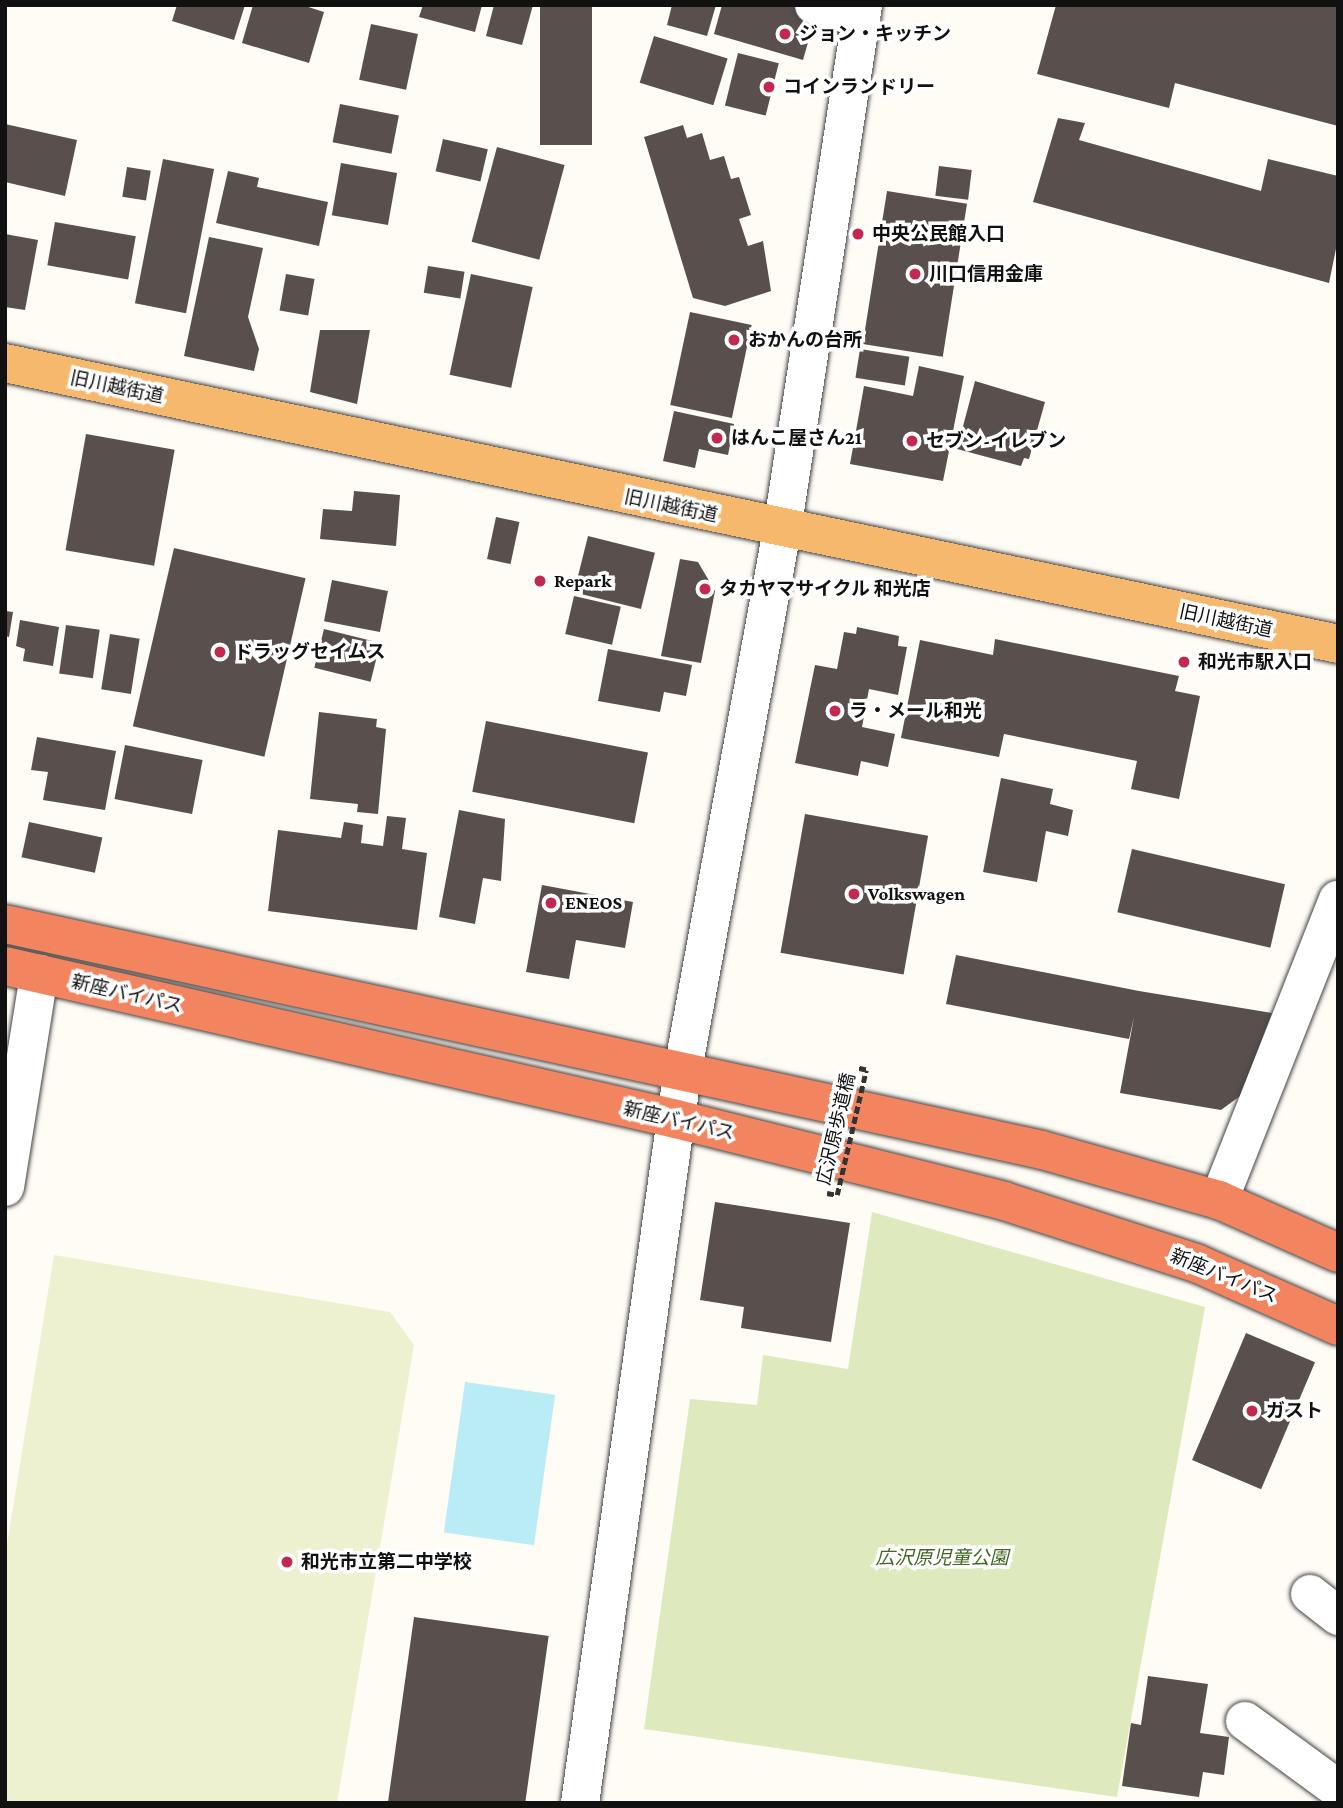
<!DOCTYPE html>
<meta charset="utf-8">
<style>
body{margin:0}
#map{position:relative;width:1343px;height:1808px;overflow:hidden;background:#fffbf5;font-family:"Crimson Pro","Noto Sans JP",serif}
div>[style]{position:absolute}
.green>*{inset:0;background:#deeabd}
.pitch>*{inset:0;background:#edf1cf}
.water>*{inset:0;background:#baecf6;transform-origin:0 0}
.building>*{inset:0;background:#594f4d;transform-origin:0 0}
.roads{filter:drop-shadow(0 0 2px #444) drop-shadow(0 0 2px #444)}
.minor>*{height:38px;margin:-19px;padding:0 19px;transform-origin:19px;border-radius:19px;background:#fff}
.major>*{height:38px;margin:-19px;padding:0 19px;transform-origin:19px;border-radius:19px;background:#f6b86d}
.highway>*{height:38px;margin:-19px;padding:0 19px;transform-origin:19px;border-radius:19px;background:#f2845f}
.path-bridge>*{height:4.5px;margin-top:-2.25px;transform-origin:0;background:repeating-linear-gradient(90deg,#333 0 7px,transparent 0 10.5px)}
.dots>*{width:19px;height:19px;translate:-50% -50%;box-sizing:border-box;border:4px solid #fff;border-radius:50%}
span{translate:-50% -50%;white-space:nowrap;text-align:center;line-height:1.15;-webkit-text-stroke:7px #fff;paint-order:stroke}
.poi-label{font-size:19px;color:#111;font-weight:700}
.left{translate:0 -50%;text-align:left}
.street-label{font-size:19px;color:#111}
.park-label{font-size:19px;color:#3f6920;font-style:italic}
.frame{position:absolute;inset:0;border:7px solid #111;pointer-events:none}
</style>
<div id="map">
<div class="green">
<div style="clip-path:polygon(872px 1212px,1205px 1307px,1117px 1797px,644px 1729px,690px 1399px,757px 1405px,763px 1355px,848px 1369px)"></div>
</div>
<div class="pitch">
<div style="clip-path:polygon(54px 1255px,390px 1312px,414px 1345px,337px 1803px,5px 1803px,5px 1557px)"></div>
</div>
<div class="water">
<div style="left:465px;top:1382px;width:91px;height:152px;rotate:8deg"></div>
</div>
<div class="building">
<div style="clip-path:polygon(177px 5px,245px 5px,234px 40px,172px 21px)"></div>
<div style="clip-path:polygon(253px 5px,302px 5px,324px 12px,309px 63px,242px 43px)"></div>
<div style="clip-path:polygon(423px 5px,482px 5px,475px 32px,419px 17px)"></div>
<div style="clip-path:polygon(494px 5px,533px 5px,522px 45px,486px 36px)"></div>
<div style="left:540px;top:5px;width:52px;height:140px"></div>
<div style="clip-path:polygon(672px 5px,716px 5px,707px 36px,667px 25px)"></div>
<div style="clip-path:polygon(722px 5px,796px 5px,817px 11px,803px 60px,714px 34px)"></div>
<div style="clip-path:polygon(1056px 5px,1338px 5px,1338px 126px,1175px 83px,1169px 108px,1037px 74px)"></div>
<div style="left:371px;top:24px;width:48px;height:57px;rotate:12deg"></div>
<div style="left:654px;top:36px;width:77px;height:49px;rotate:17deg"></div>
<div style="left:738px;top:53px;width:42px;height:54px;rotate:14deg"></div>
<div style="left:340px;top:104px;width:60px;height:39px;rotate:11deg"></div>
<div style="clip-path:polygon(1058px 118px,1085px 123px,1079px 140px,1261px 191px,1268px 159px,1338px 176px,1338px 239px,1329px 283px,1033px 202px)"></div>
<div style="clip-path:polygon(5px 124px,77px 140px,65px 196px,5px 182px)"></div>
<div style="clip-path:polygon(683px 125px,687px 138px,702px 133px,710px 160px,724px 156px,731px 179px,739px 177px,751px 215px,739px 219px,748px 246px,763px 241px,771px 291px,725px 306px,693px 298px,644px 137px)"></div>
<div style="left:443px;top:139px;width:46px;height:33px;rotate:13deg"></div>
<div style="left:497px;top:147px;width:70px;height:98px;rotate:15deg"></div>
<div style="left:163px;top:159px;width:52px;height:147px;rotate:11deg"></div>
<div style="left:341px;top:163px;width:57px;height:53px;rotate:10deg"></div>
<div style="left:939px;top:166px;width:33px;height:30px;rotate:7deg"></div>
<div style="left:127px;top:167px;width:24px;height:30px;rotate:9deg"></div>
<div style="clip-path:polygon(228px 171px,259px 178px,257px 187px,328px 202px,319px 246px,216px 223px)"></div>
<div style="left:887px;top:191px;width:81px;height:155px;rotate:9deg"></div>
<div style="left:55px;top:222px;width:82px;height:44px;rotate:10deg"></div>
<div style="clip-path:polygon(5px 234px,38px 240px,25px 310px,5px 307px)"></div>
<div style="clip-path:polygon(209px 237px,263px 248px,248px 317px,259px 349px,254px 371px,184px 356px)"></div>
<div style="left:428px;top:266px;width:37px;height:27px;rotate:9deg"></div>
<div style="left:286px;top:274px;width:29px;height:37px;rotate:10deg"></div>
<div style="left:471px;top:274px;width:63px;height:103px;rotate:12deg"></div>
<div style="left:690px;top:312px;width:63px;height:95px;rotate:12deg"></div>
<div style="clip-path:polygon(320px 330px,370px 330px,357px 404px,310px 392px)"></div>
<div style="left:860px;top:349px;width:50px;height:29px;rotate:9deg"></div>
<div style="clip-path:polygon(919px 366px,964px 376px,943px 481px,850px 464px,864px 386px,913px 396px)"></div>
<div style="clip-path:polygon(975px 381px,1045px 402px,1029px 459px,1024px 458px,1021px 466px,957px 449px)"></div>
<div style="clip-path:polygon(674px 411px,734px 424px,728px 455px,699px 449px,695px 468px,663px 461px)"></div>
<div style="left:86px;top:434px;width:90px;height:118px;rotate:10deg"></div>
<div style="clip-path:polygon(354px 491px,400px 495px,396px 546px,320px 539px,323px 509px,352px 511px)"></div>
<div style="left:496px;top:517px;width:24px;height:43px;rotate:12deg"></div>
<div style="left:588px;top:536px;width:69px;height:58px;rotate:14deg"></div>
<div style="left:174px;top:548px;width:135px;height:183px;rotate:13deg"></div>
<div style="clip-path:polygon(680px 559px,698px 562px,715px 591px,701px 663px,661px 656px)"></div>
<div style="left:332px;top:580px;width:57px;height:42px;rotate:11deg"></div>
<div style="left:574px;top:596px;width:48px;height:39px;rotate:13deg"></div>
<div style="clip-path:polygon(5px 611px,13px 612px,9px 637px,5px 636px)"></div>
<div style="clip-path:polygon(20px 620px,59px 627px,53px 666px,23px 661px,25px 649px,16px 646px)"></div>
<div style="left:66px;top:625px;width:34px;height:49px;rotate:8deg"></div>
<div style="clip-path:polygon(857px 627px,899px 636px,898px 646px,907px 647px,898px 695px,869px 689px,862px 727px,895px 734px,888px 767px,861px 761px,858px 776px,795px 763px,815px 665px,837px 669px,844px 632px,856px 634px)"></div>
<div style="left:324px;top:629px;width:58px;height:40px;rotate:14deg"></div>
<div style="left:110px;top:634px;width:30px;height:56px;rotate:9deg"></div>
<div style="clip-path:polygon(995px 639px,1179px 676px,1175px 691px,1200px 696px,1179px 799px,1131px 789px,1137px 761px,1004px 734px,999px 757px,901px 738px,920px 640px,993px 655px)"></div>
<div style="clip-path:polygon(608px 649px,692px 665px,686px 696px,664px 692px,660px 712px,598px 701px)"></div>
<div style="clip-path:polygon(319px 712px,377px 719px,376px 727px,386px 729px,378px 814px,357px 812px,358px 804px,310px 799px)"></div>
<div style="left:486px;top:721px;width:165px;height:72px;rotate:11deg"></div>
<div style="clip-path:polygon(37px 737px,116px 751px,105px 810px,43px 800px,48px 772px,31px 770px)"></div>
<div style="left:125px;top:745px;width:79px;height:55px;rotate:11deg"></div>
<div style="clip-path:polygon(1001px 778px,1053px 789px,1050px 804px,1073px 810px,1068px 836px,1046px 831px,1037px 882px,983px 872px)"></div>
<div style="clip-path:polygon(459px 810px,505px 819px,501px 881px,483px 878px,475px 924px,439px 917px)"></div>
<div style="left:805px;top:814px;width:125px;height:141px;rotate:10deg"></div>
<div style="clip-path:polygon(387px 816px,406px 818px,402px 849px,427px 853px,417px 930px,268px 911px,278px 830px,341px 838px,344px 822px,363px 825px,361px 843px,383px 846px)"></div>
<div style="left:29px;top:822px;width:75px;height:36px;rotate:12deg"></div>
<div style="left:1132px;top:849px;width:157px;height:65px;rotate:13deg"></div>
<div style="clip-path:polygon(542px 885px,633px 902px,625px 948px,576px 940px,569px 979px,526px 972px)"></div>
<div style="clip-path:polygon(956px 955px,1139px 991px,1272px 1013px,1240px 1096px,1221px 1110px,1120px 1093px,1134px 1017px,1129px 1039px,946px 1004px)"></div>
<div style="clip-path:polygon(715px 1202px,850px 1223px,831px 1342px,741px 1328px,744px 1307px,700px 1300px)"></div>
<div style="left:1246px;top:1333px;width:75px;height:138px;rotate:23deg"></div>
<div style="left:414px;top:1617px;width:136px;height:188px;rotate:8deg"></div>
<div style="clip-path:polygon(1148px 1676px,1208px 1684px,1200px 1733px,1229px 1737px,1224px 1775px,1203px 1772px,1199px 1797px,1122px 1786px,1131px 1723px,1141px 1725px)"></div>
</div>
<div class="roads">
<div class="minor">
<div style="left:814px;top:5px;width:49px;rotate:15.5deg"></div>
<div style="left:5px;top:1187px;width:216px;rotate:-80.9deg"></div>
<div style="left:1219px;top:1200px;width:323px;rotate:-68.4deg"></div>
<div style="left:1310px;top:1594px;width:36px;rotate:38deg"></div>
<div style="left:1245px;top:1721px;width:115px;rotate:36.2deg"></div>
<div style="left:580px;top:1803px;width:735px;rotate:-82.02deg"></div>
<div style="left:682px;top:1075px;width:554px;rotate:-79.6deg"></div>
<div style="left:782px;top:530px;width:531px;rotate:-81.23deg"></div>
</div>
<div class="major">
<div style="left:5px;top:363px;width:1362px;rotate:11.9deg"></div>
</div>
<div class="highway">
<div style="left:5px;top:924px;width:1061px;rotate:12.29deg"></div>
<div style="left:1042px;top:1150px;width:184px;rotate:15.8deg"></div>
<div style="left:1219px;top:1200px;width:130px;rotate:24deg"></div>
<div style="left:5px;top:966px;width:688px;rotate:12.84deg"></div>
<div style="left:676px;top:1119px;width:338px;rotate:14deg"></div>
<div style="left:1004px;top:1201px;width:202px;rotate:17.9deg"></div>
<div style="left:1196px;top:1263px;width:155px;rotate:23.9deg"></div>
</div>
</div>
<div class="path-bridge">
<div style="left:827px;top:1193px;width:10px;rotate:11deg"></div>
<div style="left:837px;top:1195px;width:128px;rotate:-76.9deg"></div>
<div style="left:866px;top:1070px;width:9px;rotate:-167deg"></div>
</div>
<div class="dots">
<div style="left:785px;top:34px;background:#c12950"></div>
<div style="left:769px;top:87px;background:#c12950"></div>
<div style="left:858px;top:234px;background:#c12950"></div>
<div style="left:915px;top:274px;background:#c12950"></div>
<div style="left:734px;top:340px;background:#c12950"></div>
<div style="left:717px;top:438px;background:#c12950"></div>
<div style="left:912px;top:441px;background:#c12950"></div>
<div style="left:540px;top:581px;background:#c12950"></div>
<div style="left:705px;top:589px;background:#c12950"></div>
<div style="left:220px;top:652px;background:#c12950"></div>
<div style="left:1184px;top:662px;background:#c12950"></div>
<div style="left:835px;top:711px;background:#c12950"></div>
<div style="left:854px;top:894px;background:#c12950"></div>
<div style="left:551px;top:903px;background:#c12950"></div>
<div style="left:1252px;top:1411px;background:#c12950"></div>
<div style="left:287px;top:1562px;background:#c12950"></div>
</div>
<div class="poi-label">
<span class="left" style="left:799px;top:34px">ジョン・キッチン</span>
<span class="left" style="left:783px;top:87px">コインランドリー</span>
<span class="left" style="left:872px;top:234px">中央公民館入口</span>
<span class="left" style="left:929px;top:274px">川口信用金庫</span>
<span class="left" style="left:748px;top:340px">おかんの台所</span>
<span class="left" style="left:731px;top:438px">はんこ屋さん21</span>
<span class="left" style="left:926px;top:441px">セブン-イレブン</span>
<span class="left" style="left:554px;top:581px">Repark</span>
<span class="left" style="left:719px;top:589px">タカヤマサイクル 和光店</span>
<span class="left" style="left:234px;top:652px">ドラッグセイムス</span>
<span class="left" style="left:1198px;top:662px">和光市駅入口</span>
<span class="left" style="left:849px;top:711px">ラ・メール和光</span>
<span class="left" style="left:868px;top:894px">Volkswagen</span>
<span class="left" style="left:565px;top:903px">ENEOS</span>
<span class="left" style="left:1266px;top:1411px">ガスト</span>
<span class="left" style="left:301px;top:1562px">和光市立第二中学校</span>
</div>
<div class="street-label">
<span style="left:117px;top:387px;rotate:12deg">旧川越街道</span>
<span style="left:671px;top:506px;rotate:12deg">旧川越街道</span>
<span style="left:1226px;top:621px;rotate:12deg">旧川越街道</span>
<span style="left:127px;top:994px;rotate:13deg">新座バイパス</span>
<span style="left:679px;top:1121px;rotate:13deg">新座バイパス</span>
<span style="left:836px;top:1129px;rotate:-77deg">広沢原歩道橋</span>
<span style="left:1224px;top:1276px;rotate:22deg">新座バイパス</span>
</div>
<div class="park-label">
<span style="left:942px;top:1558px">広沢原児童公園</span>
</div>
<div class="frame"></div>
</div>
